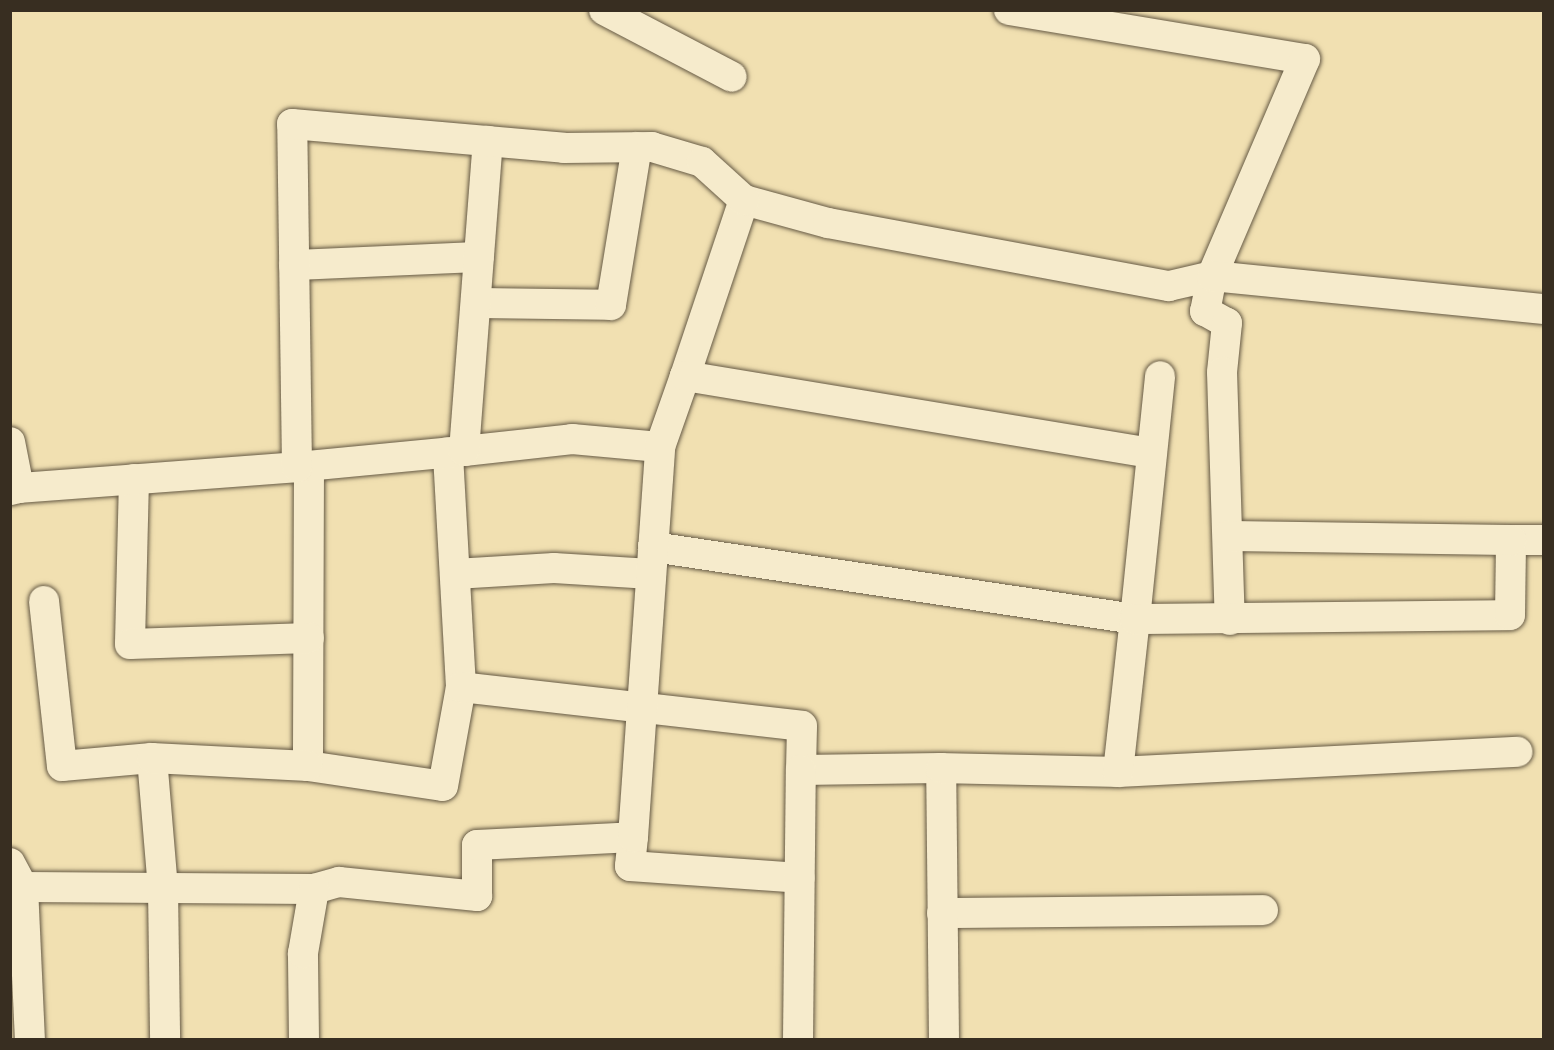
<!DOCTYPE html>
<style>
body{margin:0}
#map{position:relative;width:1554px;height:1050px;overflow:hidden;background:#f1e0b1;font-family:"Sorts Mill Goudy",serif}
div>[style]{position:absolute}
.roads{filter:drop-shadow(0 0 2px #665a45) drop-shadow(0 0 2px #665a45)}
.street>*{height:30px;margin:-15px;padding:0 15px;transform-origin:15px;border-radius:15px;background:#f6ebcc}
span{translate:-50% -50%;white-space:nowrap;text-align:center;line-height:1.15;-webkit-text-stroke:4.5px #f6ebcc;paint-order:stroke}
.frame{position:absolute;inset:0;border:12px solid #382e21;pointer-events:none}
</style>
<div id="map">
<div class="roads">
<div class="street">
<div style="left:604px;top:10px;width:144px;rotate:27.6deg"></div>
<div style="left:1009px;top:10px;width:300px;rotate:9.4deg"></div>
<div style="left:1305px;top:59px;width:236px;rotate:113.2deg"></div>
<div style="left:1212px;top:276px;width:36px;rotate:101deg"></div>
<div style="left:1205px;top:311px;width:25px;rotate:29deg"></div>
<div style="left:1227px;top:323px;width:49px;rotate:95.8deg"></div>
<div style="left:1222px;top:372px;width:248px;rotate:88.2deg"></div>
<div style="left:294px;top:265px;width:185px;rotate:-2.5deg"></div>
<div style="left:476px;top:303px;width:135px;rotate:0.8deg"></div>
<div style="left:611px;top:305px;width:160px;rotate:-80.7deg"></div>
<div style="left:685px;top:376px;width:186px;rotate:-71.5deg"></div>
<div style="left:744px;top:200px;width:87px;rotate:15.3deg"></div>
<div style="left:828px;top:223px;width:347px;rotate:10.5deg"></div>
<div style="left:1169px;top:286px;width:44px;rotate:-13.1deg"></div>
<div style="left:1212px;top:276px;width:334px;rotate:5.7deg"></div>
<div style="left:10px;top:442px;width:47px;rotate:78.9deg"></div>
<div style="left:19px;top:488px;width:9px;rotate:167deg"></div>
<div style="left:464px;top:451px;width:109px;rotate:-6.3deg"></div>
<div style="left:572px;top:439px;width:88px;rotate:5.2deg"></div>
<div style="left:309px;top:466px;width:300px;rotate:90.2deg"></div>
<div style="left:308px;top:766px;width:136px;rotate:8.4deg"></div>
<div style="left:443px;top:786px;width:101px;rotate:-79.7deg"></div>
<div style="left:461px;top:687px;width:235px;rotate:-93.2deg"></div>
<div style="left:297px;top:467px;width:168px;rotate:-5.5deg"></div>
<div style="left:464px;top:451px;width:311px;rotate:-85.6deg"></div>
<div style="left:134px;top:479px;width:165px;rotate:91.4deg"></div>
<div style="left:130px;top:644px;width:179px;rotate:-1.9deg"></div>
<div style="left:19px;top:488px;width:279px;rotate:-4.3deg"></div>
<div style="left:297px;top:467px;width:343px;rotate:-90.8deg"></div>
<div style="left:292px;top:124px;width:273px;rotate:5deg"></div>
<div style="left:564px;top:148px;width:88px;rotate:-0.7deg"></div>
<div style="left:652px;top:147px;width:52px;rotate:16.7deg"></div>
<div style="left:702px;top:162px;width:57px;rotate:42.1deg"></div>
<div style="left:1511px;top:540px;width:33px"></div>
<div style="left:653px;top:547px;width:487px;rotate:8.5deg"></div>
<div style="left:1135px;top:619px;width:244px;rotate:-84.1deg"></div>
<div style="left:455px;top:574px;width:99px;rotate:-3.5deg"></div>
<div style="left:554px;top:568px;width:97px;rotate:3.5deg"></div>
<div style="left:44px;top:601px;width:166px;rotate:83.8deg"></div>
<div style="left:62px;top:766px;width:90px;rotate:-5.1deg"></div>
<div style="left:152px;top:758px;width:130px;rotate:85.2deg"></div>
<div style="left:163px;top:888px;width:152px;rotate:89.2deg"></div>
<div style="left:461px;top:687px;width:343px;rotate:6.5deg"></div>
<div style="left:802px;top:726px;width:44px;rotate:91.3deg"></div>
<div style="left:801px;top:770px;width:140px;rotate:-0.8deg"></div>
<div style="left:152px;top:758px;width:156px;rotate:2.9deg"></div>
<div style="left:1118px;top:772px;width:400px;rotate:-2.9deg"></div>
<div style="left:633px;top:837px;width:29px;rotate:96deg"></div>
<div style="left:630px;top:866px;width:170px;rotate:4deg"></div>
<div style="left:10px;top:863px;width:27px;rotate:62deg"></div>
<div style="left:23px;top:887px;width:153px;rotate:87.4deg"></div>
<div style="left:23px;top:887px;width:291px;rotate:0.4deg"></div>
<div style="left:314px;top:889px;width:26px;rotate:-16deg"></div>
<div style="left:339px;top:882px;width:139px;rotate:5.8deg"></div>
<div style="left:477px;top:896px;width:51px;rotate:-90deg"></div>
<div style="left:477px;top:845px;width:156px;rotate:-2.9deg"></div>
<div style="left:633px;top:837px;width:391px;rotate:-86deg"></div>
<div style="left:660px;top:447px;width:75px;rotate:-70.6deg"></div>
<div style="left:685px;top:376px;width:473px;rotate:9.4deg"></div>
<div style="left:942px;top:913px;width:321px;rotate:-0.5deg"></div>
<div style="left:304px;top:1040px;width:87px;rotate:-90.7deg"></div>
<div style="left:303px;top:953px;width:65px;rotate:-80.2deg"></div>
<div style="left:798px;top:1040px;width:270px;rotate:-89.4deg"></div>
<div style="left:944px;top:1040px;width:272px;rotate:-90.6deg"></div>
<div style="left:941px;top:768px;width:177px;rotate:1.3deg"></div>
<div style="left:1118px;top:772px;width:154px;rotate:-83.7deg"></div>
<div style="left:1135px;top:619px;width:375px;rotate:-0.6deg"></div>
<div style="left:1510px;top:615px;width:75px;rotate:-89.2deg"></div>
<div style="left:1511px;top:540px;width:283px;rotate:-179.2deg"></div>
</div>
</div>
<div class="frame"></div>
</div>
